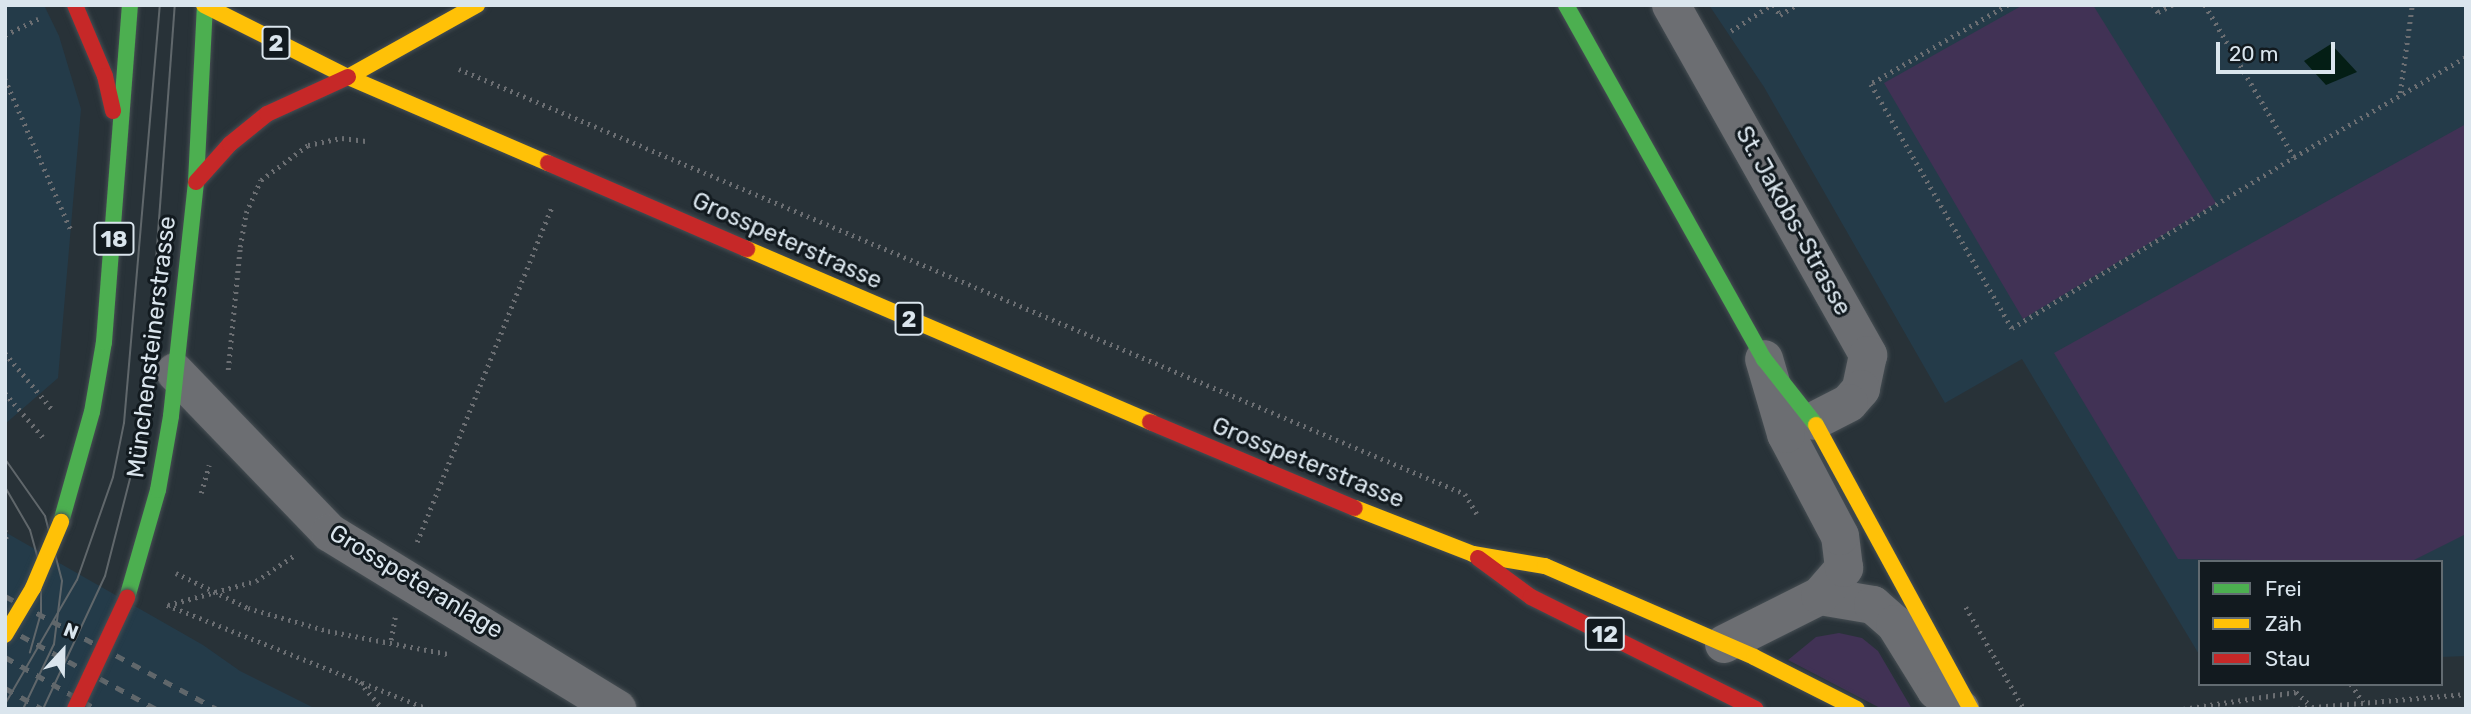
<!DOCTYPE html>
<meta charset="utf-8">
<style>
body{margin:0}
#map{position:relative;width:2471px;height:714px;overflow:hidden;background:#283238;font-family:Rubik,sans-serif}
div>[style]{position:absolute}
.built>*{inset:0;background:#243b49}
.green>*{inset:0;background:#413255}
.water>*{inset:0;background:#041e15}
.path>*{height:4.5px;margin-top:-2.25px;transform-origin:0;background:repeating-linear-gradient(90deg,#6b6e72 0 2px,transparent 0 7px)}
.roads{filter:drop-shadow(0 0 2px #464e53) drop-shadow(0 0 2px #464e53)}
.street>*{height:38px;margin:-19px;padding:0 19px;transform-origin:19px;border-radius:19px;background:#6c6e72}
.fast>*{height:16px;margin:-8px;padding:0 8px;transform-origin:8px;border-radius:8px;background:#4caf50}
.slow>*{height:16px;margin:-8px;padding:0 8px;transform-origin:8px;border-radius:8px;background:#ffc107}
.jam>*{height:16px;margin:-8px;padding:0 8px;transform-origin:8px;border-radius:8px;background:#c62828}
.tram>*{height:2px;margin:-1px;padding:0 1px;transform-origin:1px;border-radius:1px;background:#60676b}
.rail>*{height:5px;margin-top:-2.5px;transform-origin:0;background:repeating-linear-gradient(90deg,#60676b 0 9px,transparent 0 18px)}
.bridges{filter:drop-shadow(0 0 2px #464e53) drop-shadow(0 0 2px #464e53)}
.slow-bridge>*{height:16px;margin:-8px;padding:0 8px;transform-origin:8px;border-radius:8px;background:#ffc107}
.jam-bridge>*{height:16px;margin:-8px;padding:0 8px;transform-origin:8px;border-radius:8px;background:#c62828}
span{translate:-50% -50%;white-space:nowrap;text-align:center;line-height:1.15;-webkit-text-stroke:6px #121a1f;paint-order:stroke}
.shield-label span{padding:2px 5px;background:#121a1f;border:2px solid;border-radius:5px;-webkit-text-stroke-width:0}
.shield-label{font-size:23px;color:#dae5ed;font-weight:700}
.street-label{font-size:24px;color:#dae5ed}
.frame{position:absolute;inset:0;border:7px solid #dae5ed;pointer-events:none}
.legend{position:absolute;left:2198px;top:560px;width:245px;height:126px;box-sizing:border-box;background:#121a1f;border:2px solid #626b71;margin:0;padding:9px 12px;list-style:none;font-size:21px;color:#dae5ed}
.legend li{display:flex;align-items:center;gap:14px;height:35px}
.legend b{width:35px;border:2px solid #626b71}
.north{position:absolute;left:28px;top:616px;width:70px;height:70px;-webkit-text-stroke:5px #121a1f;paint-order:stroke;rotate:22deg;font-size:19px;font-weight:700;line-height:28px;text-align:center;color:#dae5ed}
.north::after{content:'';display:block;margin:auto;width:24px;height:32px;background:#dae5ed;clip-path:polygon(50% 0,100% 100%,50% 72%,0 100%)}
.scale{position:absolute;left:2216px;top:42px;width:119px;height:32px;box-sizing:border-box;border:4px solid #dae5ed;border-top:0;padding-left:9px;font-size:21px;line-height:24px;white-space:nowrap;color:#dae5ed;-webkit-text-stroke:5px #121a1f;paint-order:stroke}
</style>
<div id="map">
<div class="built">
<div style="clip-path:polygon(5px 5px,44px 5px,59px 36px,81px 109px,58px 378px,5px 424px)"></div>
<div style="clip-path:polygon(1709px 5px,2466px 5px,2466px 656px,2441px 657px,2441px 562px,2200px 562px,2200px 656px,2022px 359px,1945px 403px,1764px 87px)"></div>
<div style="clip-path:polygon(5px 532px,203px 645px,240px 671px,316px 709px,5px 709px)"></div>
</div>
<div class="green">
<div style="clip-path:polygon(2023px 5px,2093px 5px,2216px 203px,2023px 319px,1884px 83px)"></div>
<div style="clip-path:polygon(2466px 124px,2466px 534px,2410px 562px,2178px 559px,2054px 353px)"></div>
<div style="clip-path:polygon(1839px 633px,1862px 638px,1878px 651px,1912px 709px,1882px 709px,1788px 660px,1816px 637px)"></div>
</div>
<div class="water">
<div style="clip-path:polygon(2331px 44px,2357px 72px,2326px 85px,2304px 61px)"></div>
</div>
<div class="path">
<div style="left:1774px;top:5px;width:12px;rotate:59deg"></div>
<div style="left:1780px;top:15px;width:19px;rotate:-32deg"></div>
<div style="left:2008px;top:5px;width:158px;rotate:150deg"></div>
<div style="left:1871px;top:84px;width:282px;rotate:60deg"></div>
<div style="left:2012px;top:328px;width:330px;rotate:-31.2deg"></div>
<div style="left:2153px;top:5px;width:9px;rotate:54deg"></div>
<div style="left:2158px;top:12px;width:16px;rotate:-27deg"></div>
<div style="left:2205px;top:5px;width:176px;rotate:59.6deg"></div>
<div style="left:2294px;top:157px;width:199px;rotate:-30.2deg"></div>
<div style="left:1731px;top:31px;width:48px;rotate:-33deg"></div>
<div style="left:5px;top:35px;width:37px;rotate:-26deg"></div>
<div style="left:459px;top:69px;width:1092px;rotate:22.9deg"></div>
<div style="left:1465px;top:494px;width:23px;rotate:59deg"></div>
<div style="left:5px;top:79px;width:165px;rotate:66.4deg"></div>
<div style="left:2400px;top:93px;width:89px;rotate:-82.2deg"></div>
<div style="left:5px;top:353px;width:73px;rotate:50deg"></div>
<div style="left:228px;top:370px;width:124px;rotate:-84.4deg"></div>
<div style="left:240px;top:247px;width:35px;rotate:-80deg"></div>
<div style="left:246px;top:213px;width:36px;rotate:-66deg"></div>
<div style="left:261px;top:180px;width:59px;rotate:-36.7deg"></div>
<div style="left:308px;top:145px;width:35px;rotate:-12deg"></div>
<div style="left:342px;top:138px;width:24px;rotate:7deg"></div>
<div style="left:5px;top:393px;width:58px;rotate:49.2deg"></div>
<div style="left:201px;top:493px;width:29px;rotate:-74deg"></div>
<div style="left:5px;top:530px;width:14px;rotate:82deg"></div>
<div style="left:417px;top:542px;width:362px;rotate:-68.1deg"></div>
<div style="left:176px;top:573px;width:80px;rotate:25.9deg"></div>
<div style="left:248px;top:608px;width:83px;rotate:16deg"></div>
<div style="left:328px;top:631px;width:122px;rotate:10.9deg"></div>
<div style="left:167px;top:605px;width:282px;rotate:21.7deg"></div>
<div style="left:168px;top:605px;width:91px;rotate:-15.3deg"></div>
<div style="left:256px;top:581px;width:47px;rotate:-33.7deg"></div>
<div style="left:1966px;top:607px;width:117px;rotate:60.4deg"></div>
<div style="left:391px;top:640px;width:23px;rotate:-80deg"></div>
<div style="left:360px;top:682px;width:35px;rotate:50deg"></div>
<div style="left:2351px;top:684px;width:22px;rotate:56deg"></div>
<div style="left:2183px;top:709px;width:114px;rotate:-8.6deg"></div>
<div style="left:2296px;top:692px;width:21px;rotate:43deg"></div>
<div style="left:2291px;top:709px;width:176px;rotate:-4.9deg"></div>
</div>
<div class="roads">
<div class="street">
<div style="left:1671px;top:5px;width:402px;rotate:60.6deg"></div>
<div style="left:1868px;top:355px;width:35px;rotate:102deg"></div>
<div style="left:1861px;top:389px;width:18px;rotate:131deg"></div>
<div style="left:1849px;top:403px;width:39px;rotate:153deg"></div>
<div style="left:175px;top:372px;width:223px;rotate:46.1deg"></div>
<div style="left:330px;top:533px;width:337px;rotate:31.5deg"></div>
<div style="left:1820px;top:596px;width:54px;rotate:9.6deg"></div>
<div style="left:1873px;top:605px;width:29px;rotate:41deg"></div>
<div style="left:1895px;top:624px;width:78px;rotate:58.2deg"></div>
<div style="left:1936px;top:690px;width:31px;rotate:38deg"></div>
<div style="left:1724px;top:644px;width:107px;rotate:-26.6deg"></div>
<div style="left:1820px;top:596px;width:37px;rotate:-49deg"></div>
<div style="left:1844px;top:568px;width:32px;rotate:-97deg"></div>
<div style="left:1840px;top:536px;width:115px;rotate:-117.9deg"></div>
<div style="left:1786px;top:434px;width:78px;rotate:-106.3deg"></div>
</div>
<div class="fast">
<div style="left:1566px;top:5px;width:406px;rotate:60.8deg"></div>
<div style="left:1764px;top:359px;width:84px;rotate:51.8deg"></div>
<div style="left:61px;top:522px;width:114px;rotate:-74.3deg"></div>
<div style="left:92px;top:412px;width:71px;rotate:-80.3deg"></div>
<div style="left:104px;top:342px;width:338px;rotate:-85.6deg"></div>
<div style="left:127px;top:598px;width:112px;rotate:-74deg"></div>
<div style="left:158px;top:490px;width:75px;rotate:-80deg"></div>
<div style="left:171px;top:416px;width:235px;rotate:-83.9deg"></div>
<div style="left:196px;top:182px;width:177px;rotate:-87.1deg"></div>
</div>
<div class="slow">
<div style="left:204px;top:5px;width:161px;rotate:26.6deg"></div>
<div style="left:348px;top:77px;width:218px;rotate:23.3deg"></div>
<div style="left:348px;top:77px;width:148px;rotate:-29.2deg"></div>
<div style="left:747px;top:249px;width:439px;rotate:23.2deg"></div>
<div style="left:1816px;top:425px;width:324px;rotate:61.4deg"></div>
<div style="left:1355px;top:508px;width:127px;rotate:21.3deg"></div>
<div style="left:1473px;top:554px;width:73px;rotate:9.5deg"></div>
<div style="left:1545px;top:566px;width:228px;rotate:23.5deg"></div>
<div style="left:1754px;top:657px;width:115px;rotate:26.8deg"></div>
</div>
<div class="jam">
<div style="left:75px;top:5px;width:77px;rotate:67.1deg"></div>
<div style="left:105px;top:76px;width:36px;rotate:77deg"></div>
<div style="left:548px;top:163px;width:217px;rotate:23.4deg"></div>
<div style="left:196px;top:182px;width:51px;rotate:-48.2deg"></div>
<div style="left:230px;top:144px;width:48px;rotate:-39deg"></div>
<div style="left:267px;top:114px;width:89px;rotate:-24.6deg"></div>
<div style="left:1150px;top:422px;width:222px;rotate:22.8deg"></div>
<div style="left:1478px;top:558px;width:66px;rotate:36.3deg"></div>
<div style="left:1531px;top:597px;width:251px;rotate:26.5deg"></div>
</div>
</div>
<div class="tram">
<div style="left:5px;top:459px;width:70px;rotate:54.9deg"></div>
<div style="left:45px;top:516px;width:67px;rotate:75.3deg"></div>
<div style="left:62px;top:581px;width:64px;rotate:97.2deg"></div>
<div style="left:54px;top:644px;width:72px;rotate:115.5deg"></div>
<div style="left:5px;top:487px;width:50px;rotate:59.8deg"></div>
<div style="left:30px;top:530px;width:41px;rotate:74.6deg"></div>
<div style="left:41px;top:570px;width:43px;rotate:90deg"></div>
<div style="left:41px;top:613px;width:41px;rotate:105.8deg"></div>
<div style="left:5px;top:704px;width:143px;rotate:-59.9deg"></div>
<div style="left:77px;top:580px;width:109px;rotate:-70.7deg"></div>
<div style="left:113px;top:477px;width:55px;rotate:-78.5deg"></div>
<div style="left:124px;top:423px;width:420px;rotate:-85.1deg"></div>
<div style="left:43px;top:709px;width:147px;rotate:-65deg"></div>
<div style="left:105px;top:576px;width:157px;rotate:-75.6deg"></div>
<div style="left:144px;top:424px;width:420px;rotate:-85.8deg"></div>
</div>
<div class="rail">
<div style="left:5px;top:596px;width:240px;rotate:28.1deg"></div>
<div style="left:5px;top:627px;width:172px;rotate:28.5deg"></div>
<div style="left:5px;top:657px;width:105px;rotate:29.7deg"></div>
<div style="left:5px;top:688px;width:43px;rotate:29.6deg"></div>
</div>
<div class="bridges">
<div class="slow-bridge">
<div style="left:5px;top:635px;width:55px;rotate:-59.2deg"></div>
<div style="left:33px;top:588px;width:72px;rotate:-67deg"></div>
</div>
<div class="jam-bridge">
<div style="left:75px;top:709px;width:123px;rotate:-64.9deg"></div>
</div>
</div>
<div class="shield-label">
<span style="left:276px;top:43px">2</span>
<span style="left:114px;top:239px">18</span>
<span style="left:909px;top:319px">2</span>
<span style="left:1605px;top:634px">12</span>
</div>
<div class="street-label">
<span style="left:1793px;top:221px;rotate:61deg">St. Jakobs-Strasse</span>
<span style="left:787px;top:241px;rotate:24deg">Grosspeterstrasse</span>
<span style="left:152px;top:347px;rotate:-83deg">Münchensteinerstrasse</span>
<span style="left:1308px;top:463px;rotate:22deg">Grosspeterstrasse</span>
<span style="left:416px;top:582px;rotate:31deg">Grosspeteranlage</span>
</div>
<div class="frame"></div>
<ul class="legend">
<li><b style="height:9px;background:#4caf50"></b>Frei</li>
<li><b style="height:9px;background:#ffc107"></b>Zäh</li>
<li><b style="height:9px;background:#c62828"></b>Stau</li>
</ul>
<div class="north">N</div>
<div class="scale">20 m</div>
</div>
